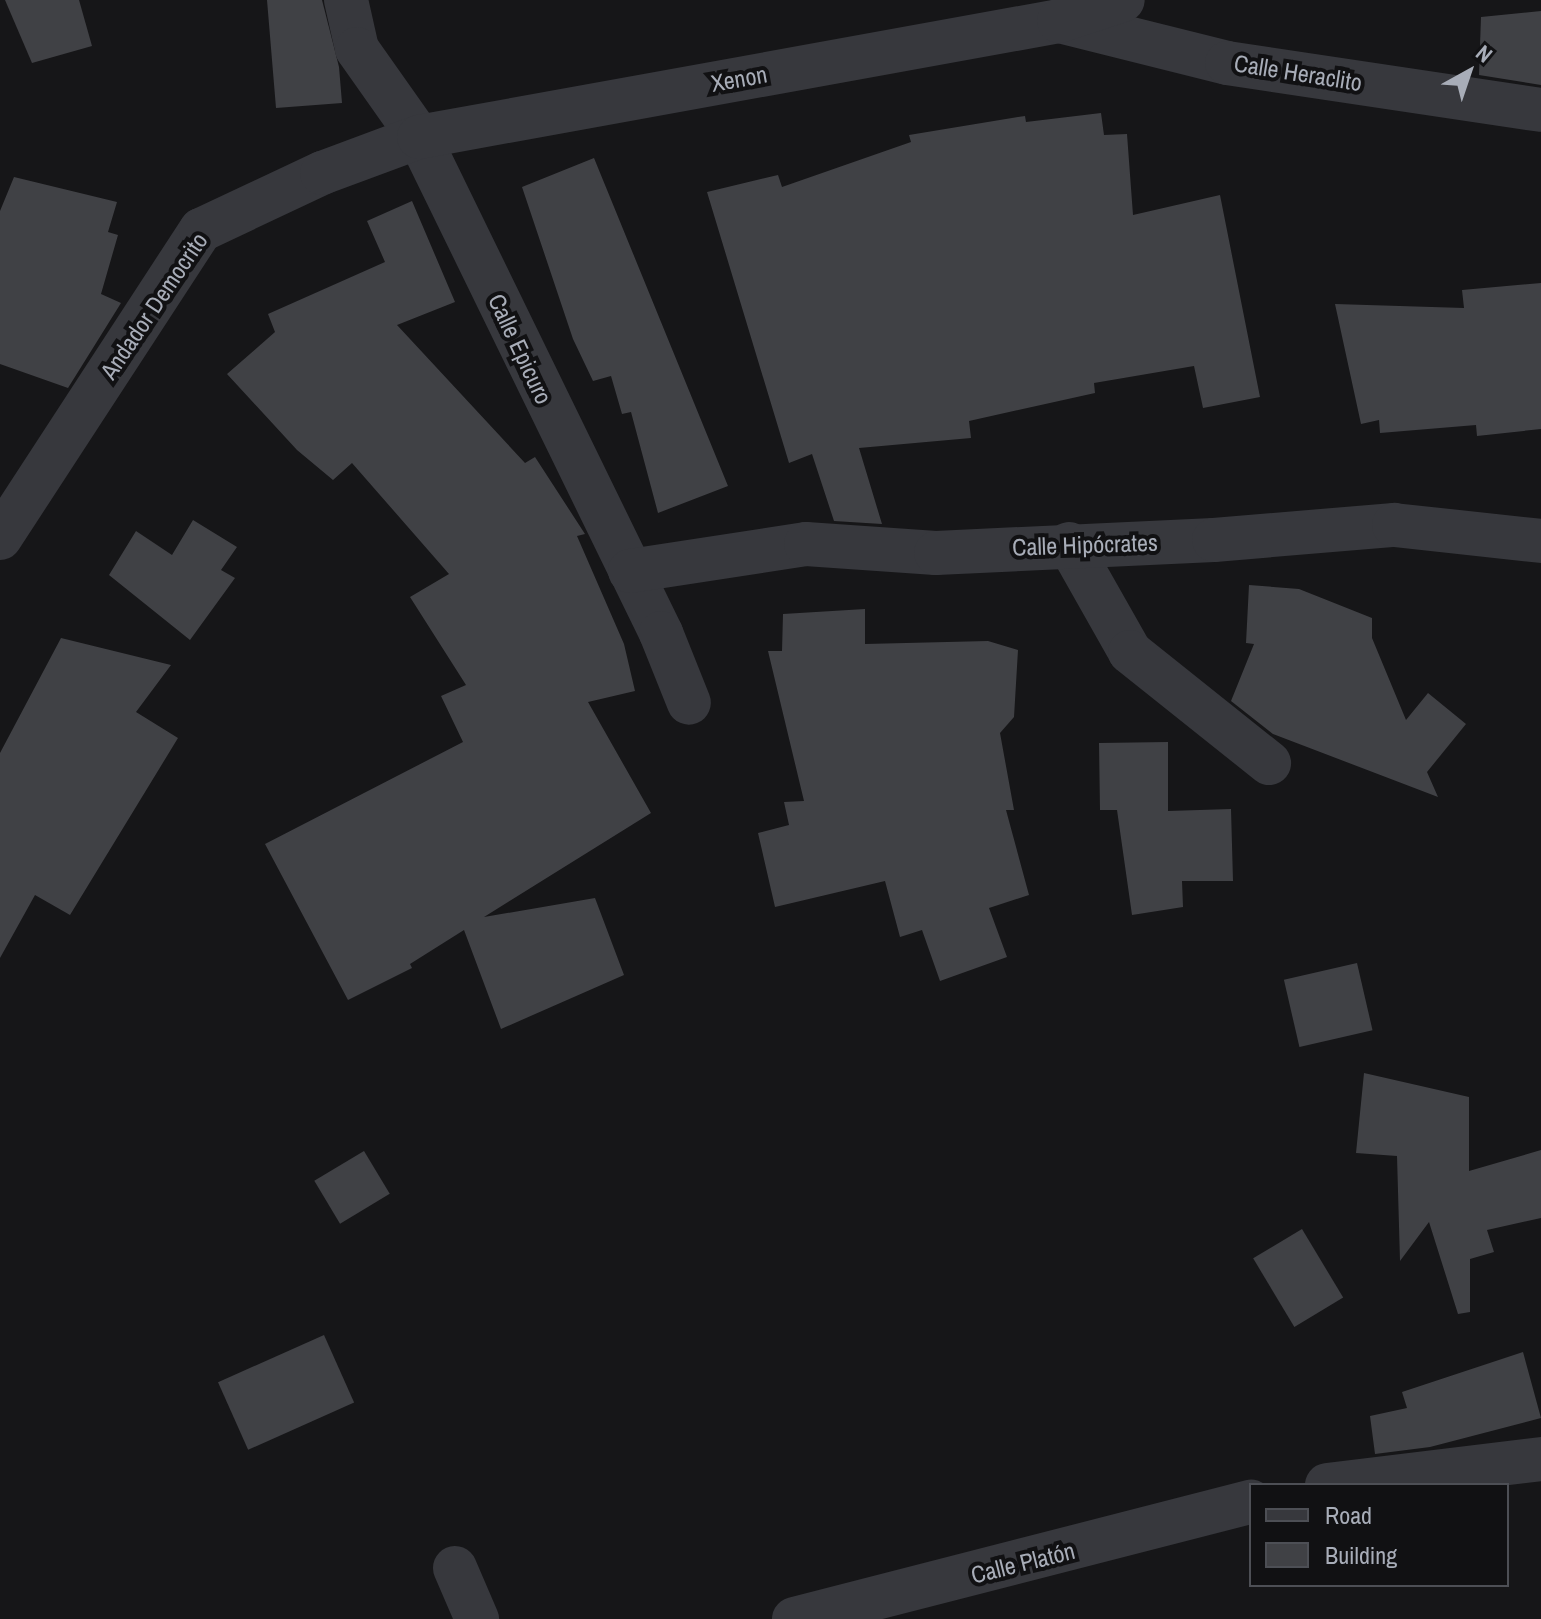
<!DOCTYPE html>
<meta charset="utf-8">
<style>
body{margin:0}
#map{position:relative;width:1541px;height:1619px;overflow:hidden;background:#161618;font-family:"Archivo Narrow",sans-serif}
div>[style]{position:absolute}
.building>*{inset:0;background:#404145;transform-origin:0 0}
.minor>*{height:44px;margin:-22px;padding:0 22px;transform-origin:22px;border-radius:22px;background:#37383d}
span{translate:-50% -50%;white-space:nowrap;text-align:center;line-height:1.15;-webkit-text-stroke:8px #111113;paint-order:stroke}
.street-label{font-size:24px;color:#a8adb8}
.legend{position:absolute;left:1249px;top:1483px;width:260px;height:104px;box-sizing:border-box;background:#111113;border:2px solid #4d4f55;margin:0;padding:10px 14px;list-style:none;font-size:24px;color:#a8adb8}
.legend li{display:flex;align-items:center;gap:16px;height:40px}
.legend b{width:40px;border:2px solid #4d4f55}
.north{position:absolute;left:1429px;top:32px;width:80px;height:80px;-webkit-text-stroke:6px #111113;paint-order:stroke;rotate:40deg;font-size:22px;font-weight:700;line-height:32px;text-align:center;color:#a8adb8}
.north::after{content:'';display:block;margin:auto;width:28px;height:36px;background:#a8adb8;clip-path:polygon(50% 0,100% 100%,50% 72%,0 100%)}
</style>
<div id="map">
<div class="building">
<div style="clip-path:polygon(5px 0,79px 0,92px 46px,32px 63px)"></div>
<div style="clip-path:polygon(267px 0,322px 0,339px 67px,342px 103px,276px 108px)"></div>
<div style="clip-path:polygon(1541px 11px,1541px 85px,1479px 75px,1481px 17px)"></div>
<div style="clip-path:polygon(1101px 113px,1104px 135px,1127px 134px,1133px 215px,1220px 195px,1260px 397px,1203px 408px,1194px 366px,1094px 383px,1095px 393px,969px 421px,971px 438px,859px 448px,882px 524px,834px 521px,812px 454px,789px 463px,707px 192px,778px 175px,782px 187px,911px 142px,909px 135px,1018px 117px,1025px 116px,1026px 122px)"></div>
<div style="clip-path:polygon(594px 158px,728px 486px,658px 513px,631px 412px,622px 414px,611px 376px,593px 381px,573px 339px,522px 187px)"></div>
<div style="clip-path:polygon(14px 177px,117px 202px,108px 232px,118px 235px,101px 294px,121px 303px,68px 388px,0 364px,0 211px)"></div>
<div style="clip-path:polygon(412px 201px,455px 302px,397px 325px,525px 463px,535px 457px,585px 534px,577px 536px,624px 644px,635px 691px,588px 702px,651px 813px,484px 917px,595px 898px,624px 975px,501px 1029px,464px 930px,410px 964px,412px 968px,348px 1000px,265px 844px,463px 742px,441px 696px,466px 685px,410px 597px,449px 574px,352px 463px,333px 480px,297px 450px,227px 374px,275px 332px,268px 314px,385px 262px,367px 221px)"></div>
<div style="clip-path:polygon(1541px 283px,1541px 429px,1477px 436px,1476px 425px,1380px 433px,1379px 420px,1361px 424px,1335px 304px,1464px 308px,1462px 290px)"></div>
<div style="clip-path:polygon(193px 520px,237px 547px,221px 570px,235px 578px,190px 640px,109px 575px,136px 531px,172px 555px)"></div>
<div style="clip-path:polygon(1249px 585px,1299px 589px,1372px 618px,1372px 638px,1406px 720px,1428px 693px,1466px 724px,1427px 772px,1438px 797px,1273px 734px,1231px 701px,1254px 644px,1246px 643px)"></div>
<div style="clip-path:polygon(865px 609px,865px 644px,988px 641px,1018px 650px,1014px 717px,1000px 733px,1014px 810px,1006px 810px,1029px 895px,989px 908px,1007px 957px,940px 981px,922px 930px,900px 937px,885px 881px,775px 907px,758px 833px,789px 825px,784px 802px,804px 801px,768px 651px,782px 651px,783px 614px)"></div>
<div style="clip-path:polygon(61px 638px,171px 665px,136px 712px,178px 738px,70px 915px,35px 895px,0 958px,0 753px)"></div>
<div style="clip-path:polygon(1168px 742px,1168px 811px,1231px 809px,1233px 881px,1182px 881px,1183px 907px,1132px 915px,1117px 810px,1100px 810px,1099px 743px)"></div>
<div style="left:1357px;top:963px;width:69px;height:75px;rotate:77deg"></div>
<div style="clip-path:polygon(1364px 1073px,1469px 1097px,1469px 1171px,1541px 1150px,1541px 1218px,1487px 1230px,1494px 1252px,1470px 1259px,1470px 1312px,1458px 1314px,1429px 1222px,1400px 1261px,1397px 1156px,1356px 1153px)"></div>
<div style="left:364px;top:1151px;width:50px;height:58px;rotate:59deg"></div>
<div style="left:1302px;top:1229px;width:80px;height:57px;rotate:59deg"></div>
<div style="left:324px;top:1335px;width:74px;height:116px;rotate:66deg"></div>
<div style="clip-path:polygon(1523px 1352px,1541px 1418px,1430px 1447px,1375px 1454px,1370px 1416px,1407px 1408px,1402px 1392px)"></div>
</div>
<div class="minor">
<div style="left:346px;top:0;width:50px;rotate:77.3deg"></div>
<div style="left:357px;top:49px;width:108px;rotate:54.8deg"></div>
<div style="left:419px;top:137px;width:552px;rotate:63.99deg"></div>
<div style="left:661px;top:633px;width:75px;rotate:68.2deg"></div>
<div style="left:1059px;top:21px;width:173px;rotate:14deg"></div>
<div style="left:1227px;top:63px;width:317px;rotate:8.5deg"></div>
<div style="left:0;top:538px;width:368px;rotate:-56.9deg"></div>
<div style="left:201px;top:230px;width:134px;rotate:-25.2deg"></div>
<div style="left:322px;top:173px;width:103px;rotate:-20.4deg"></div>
<div style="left:419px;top:137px;width:650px;rotate:-10.27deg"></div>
<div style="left:1059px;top:21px;width:67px;rotate:-18.2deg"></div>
<div style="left:1069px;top:544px;width:124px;rotate:60.5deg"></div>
<div style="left:1130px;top:652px;width:178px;rotate:38.6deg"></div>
<div style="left:630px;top:571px;width:178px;rotate:-8.7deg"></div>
<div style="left:806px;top:544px;width:130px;rotate:4deg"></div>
<div style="left:936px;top:553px;width:278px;rotate:-2.7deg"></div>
<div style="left:1214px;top:540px;width:181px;rotate:-4.8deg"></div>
<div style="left:1394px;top:525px;width:148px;rotate:6.2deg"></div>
<div style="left:1327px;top:1485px;width:216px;rotate:-6.9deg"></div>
<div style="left:455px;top:1568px;width:56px;rotate:66.7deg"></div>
<div style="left:794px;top:1619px;width:472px;rotate:-14.4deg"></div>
</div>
<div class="street-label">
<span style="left:1298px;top:73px;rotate:9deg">Calle Heraclito</span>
<span style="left:739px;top:79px;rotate:-10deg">Xenon</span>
<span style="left:154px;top:306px;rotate:-56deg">Andador Democrito</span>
<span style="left:520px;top:349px;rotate:65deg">Calle Epicuro</span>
<span style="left:1085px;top:545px;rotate:-2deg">Calle Hipócrates</span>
<span style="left:1023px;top:1563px;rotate:-14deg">Calle Platón</span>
</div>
<ul class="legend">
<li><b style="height:10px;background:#37383d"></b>Road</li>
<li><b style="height:22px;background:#404145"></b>Building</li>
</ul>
<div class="north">N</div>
</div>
